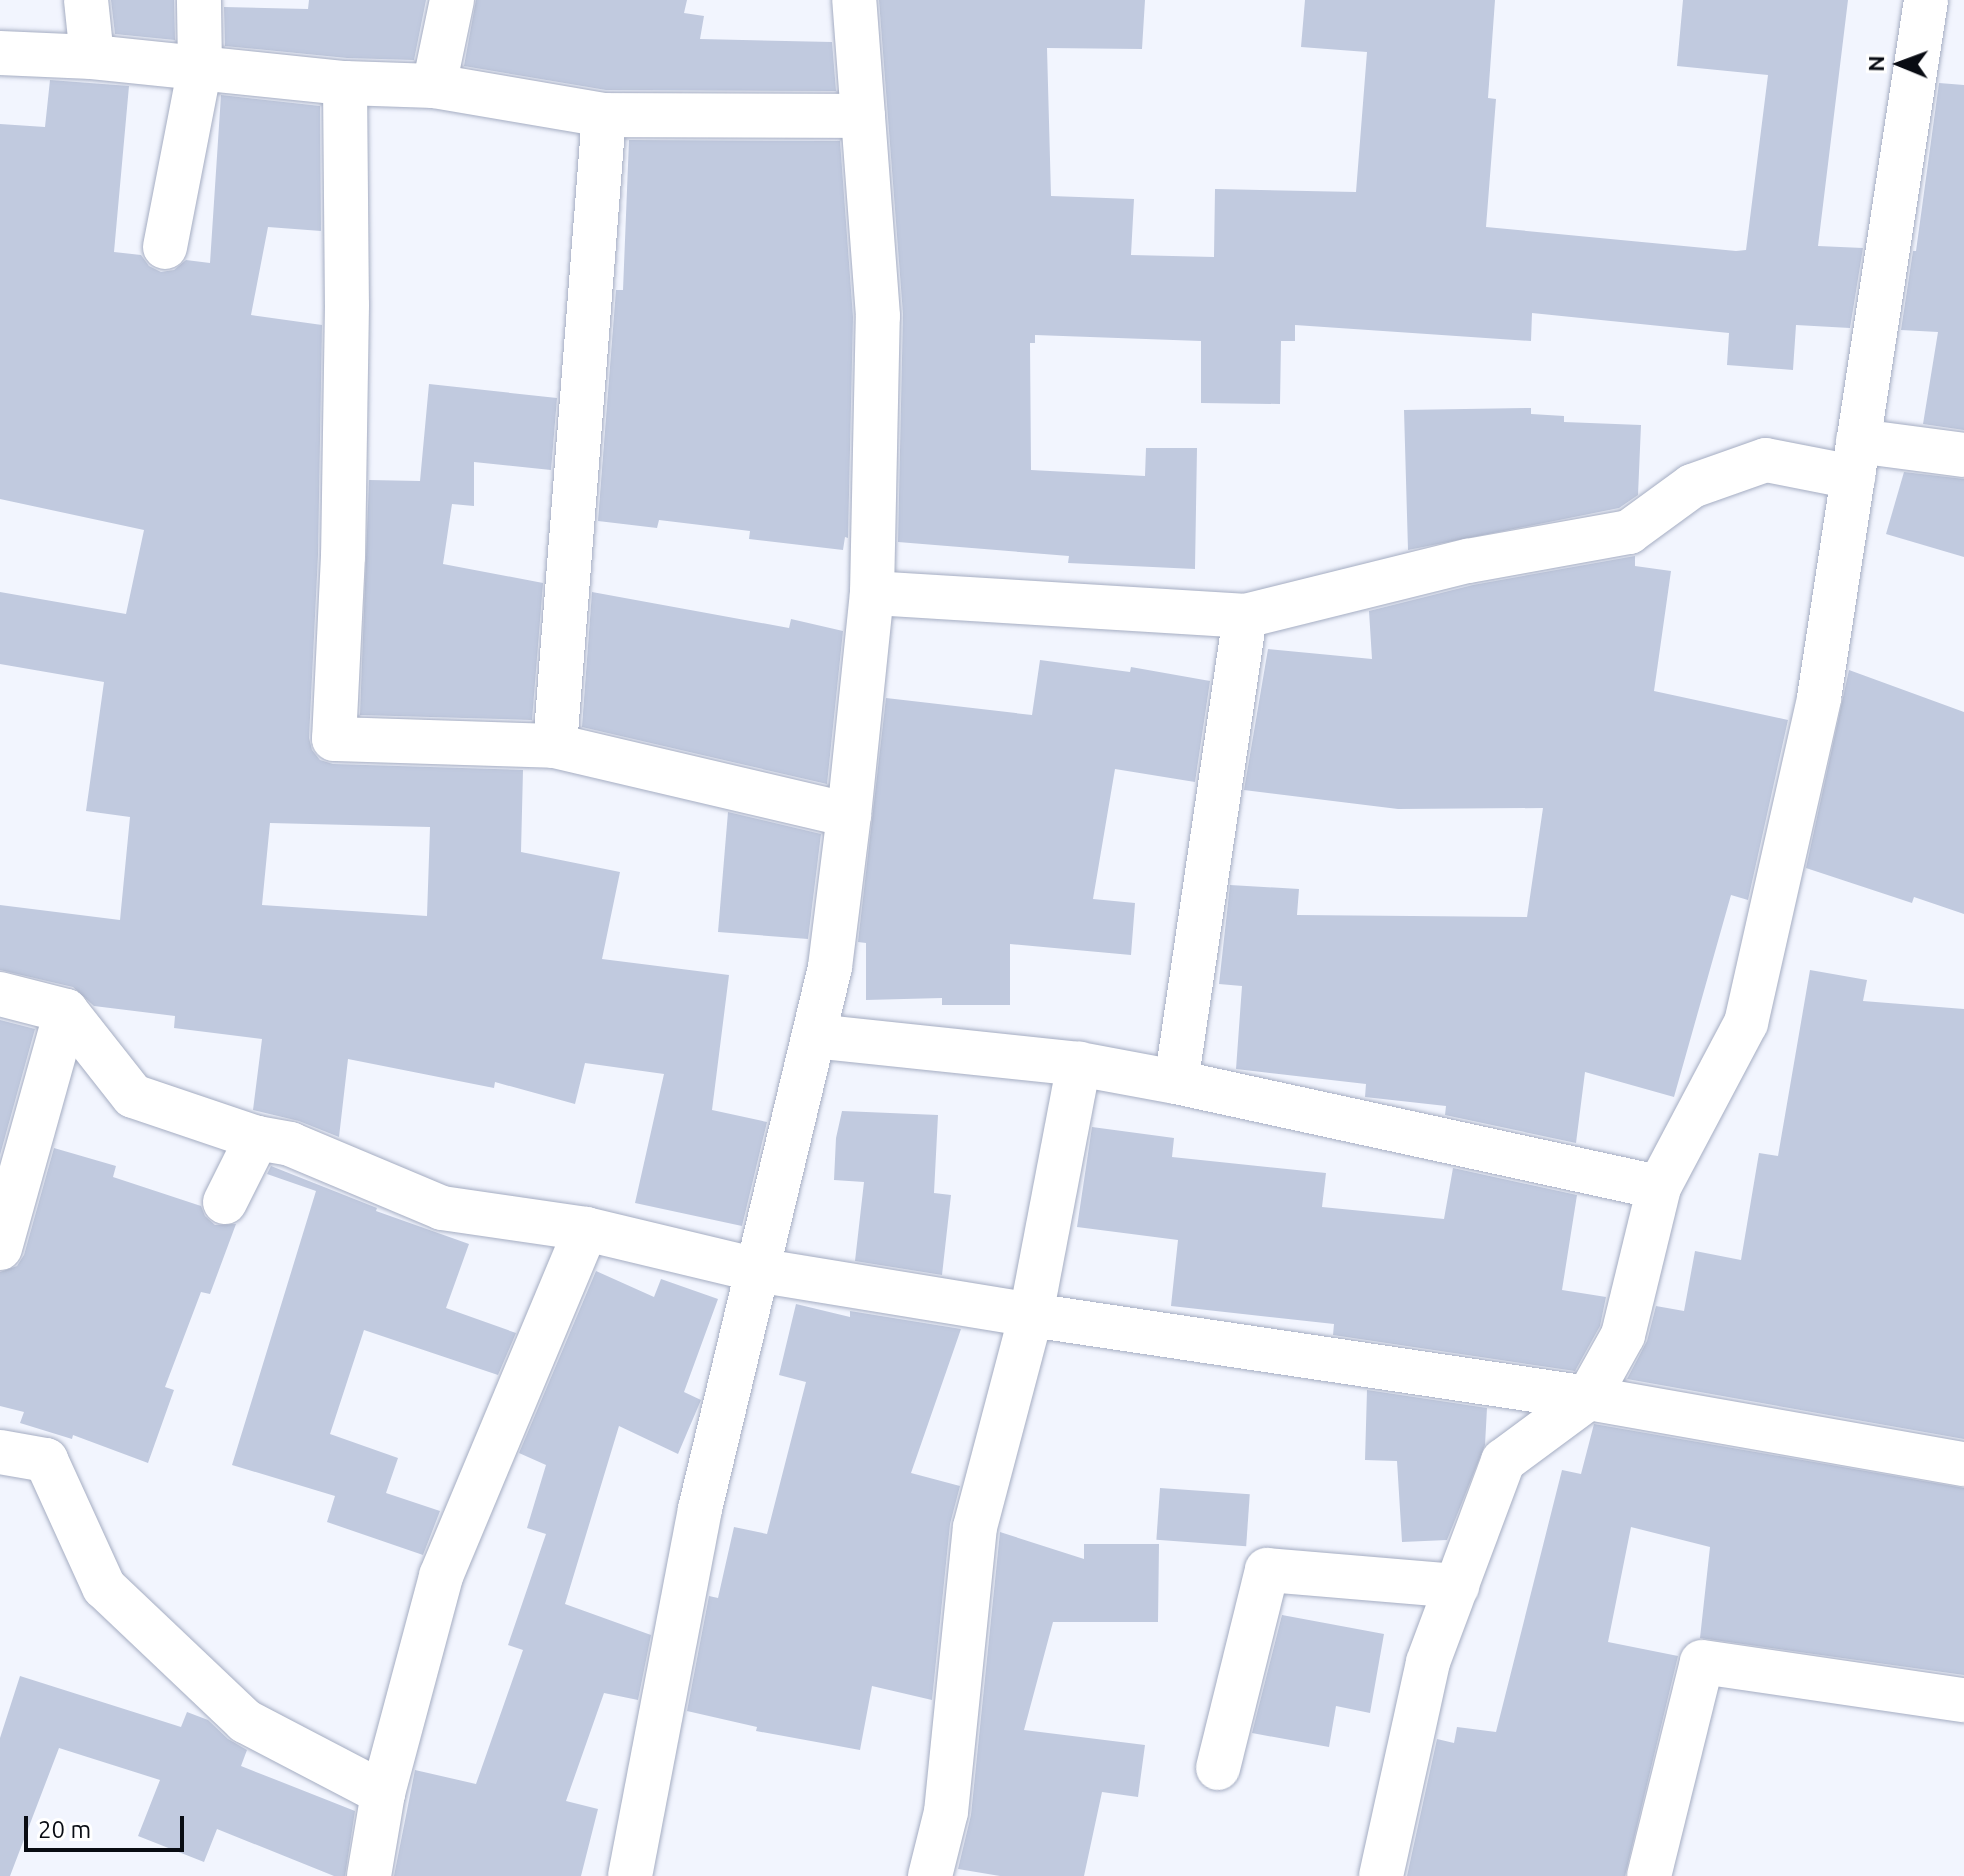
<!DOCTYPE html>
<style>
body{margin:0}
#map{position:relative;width:1964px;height:1876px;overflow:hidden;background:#f2f5fe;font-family:Ubuntu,sans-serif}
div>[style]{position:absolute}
.building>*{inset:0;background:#c1cadf;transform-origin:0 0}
.roads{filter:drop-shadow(0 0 2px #a5adc2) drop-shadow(0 0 2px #a5adc2)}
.street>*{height:44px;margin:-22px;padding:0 22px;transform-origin:22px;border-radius:22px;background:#fff}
span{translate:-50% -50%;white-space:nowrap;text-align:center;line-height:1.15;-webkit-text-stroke:8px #fff;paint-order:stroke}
.north{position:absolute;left:1860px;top:24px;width:80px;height:80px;-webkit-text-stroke:6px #fff;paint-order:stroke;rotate:271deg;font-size:22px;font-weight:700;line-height:32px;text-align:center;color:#090c13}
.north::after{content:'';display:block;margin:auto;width:28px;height:36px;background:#090c13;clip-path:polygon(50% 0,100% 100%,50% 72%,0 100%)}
.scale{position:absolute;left:24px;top:1816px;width:160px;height:36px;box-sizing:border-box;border:4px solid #090c13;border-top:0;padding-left:10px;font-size:24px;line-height:28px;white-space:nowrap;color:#090c13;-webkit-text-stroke:6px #fff;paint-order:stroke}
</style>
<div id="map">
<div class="building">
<div style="clip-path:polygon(111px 0,174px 0,175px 40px,115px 34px)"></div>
<div style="clip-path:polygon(309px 0,426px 0,414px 60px,347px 58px,225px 46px,224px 7px,308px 9px)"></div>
<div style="clip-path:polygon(476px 0,687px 0,684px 13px,704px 16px,700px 39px,832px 42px,836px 91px,606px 90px,464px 66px)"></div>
<div style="clip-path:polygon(879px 0,1145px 0,1142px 49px,1047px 48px,1051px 196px,1134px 199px,1131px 255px,1214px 257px,1215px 189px,1356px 192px,1367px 52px,1301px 47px,1305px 0,1495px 0,1488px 98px,1496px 99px,1486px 227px,1736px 251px,1746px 250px,1768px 75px,1677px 66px,1683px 0,1848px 0,1818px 246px,1863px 248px,1850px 328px,1796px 325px,1793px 370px,1727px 365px,1729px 333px,1532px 313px,1531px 341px,1295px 325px,1295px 341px,1281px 341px,1280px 404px,1201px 403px,1201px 341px,1035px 335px,1035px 343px,1030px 343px,1031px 470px,1145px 476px,1146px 448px,1197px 448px,1195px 569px,1068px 563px,1069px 556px,898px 542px,903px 314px)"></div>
<div style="clip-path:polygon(evenodd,50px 80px,129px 86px,114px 252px,141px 255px,149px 266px,161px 272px,174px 270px,186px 260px,210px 263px,221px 95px,320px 106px,321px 231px,268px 227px,251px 315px,322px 325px,318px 555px,309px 738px,312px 750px,320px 760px,333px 764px,523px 770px,521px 852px,620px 872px,602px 959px,729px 975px,712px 1110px,767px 1122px,742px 1226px,635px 1203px,664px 1074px,585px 1063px,575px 1104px,495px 1082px,494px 1088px,348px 1059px,339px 1137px,299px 1121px,253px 1110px,262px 1039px,174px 1028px,175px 1016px,94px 1006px,73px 987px,0 970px,0 905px,120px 920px,130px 817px,86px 811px,104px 682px,0 664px,0 592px,126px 614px,144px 530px,0 499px,0 124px,45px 127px,50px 80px,270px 823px,430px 827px,427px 916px,262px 905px,270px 823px)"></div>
<div style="clip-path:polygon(1939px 83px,1964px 85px,1964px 430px,1923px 424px,1938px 332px,1901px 330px,1913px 251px,1916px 251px)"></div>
<div style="clip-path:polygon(629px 140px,840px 141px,853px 317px,848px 538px,845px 537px,843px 550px,749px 539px,750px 531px,659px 520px,657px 528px,598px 521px,616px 290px,623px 290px)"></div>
<div style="clip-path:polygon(429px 384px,557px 398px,551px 470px,474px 462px,474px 506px,452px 504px,443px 564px,543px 583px,532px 720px,360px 715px,369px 480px,420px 481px)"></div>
<div style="clip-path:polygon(1531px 408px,1531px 414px,1564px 416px,1564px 422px,1641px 425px,1638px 495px,1619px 508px,1408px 550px,1404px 410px)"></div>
<div style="clip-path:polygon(1904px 472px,1964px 479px,1964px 557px,1886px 534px)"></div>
<div style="clip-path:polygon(1635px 556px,1635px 566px,1671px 571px,1654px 691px,1788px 720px,1748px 900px,1731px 895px,1674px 1097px,1585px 1072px,1576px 1143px,1445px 1115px,1446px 1106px,1365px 1097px,1366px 1084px,1236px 1069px,1242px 986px,1219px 984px,1230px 885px,1299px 889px,1297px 915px,1527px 917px,1543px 808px,1398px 809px,1244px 790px,1268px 649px,1372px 659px,1369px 611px,1473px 585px)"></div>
<div style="clip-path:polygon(592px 592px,789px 628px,791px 619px,843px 631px,827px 784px,582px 727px)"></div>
<div style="clip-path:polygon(1040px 660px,1130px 672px,1131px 667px,1210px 681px,1195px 782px,1115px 769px,1093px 899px,1135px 903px,1131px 955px,1010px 944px,1010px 1005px,942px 1005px,942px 998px,866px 1000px,866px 943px,858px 942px,886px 698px,1032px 715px)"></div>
<div style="clip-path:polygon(1849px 670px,1964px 712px,1964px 914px,1914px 897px,1912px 903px,1806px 868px)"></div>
<div style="clip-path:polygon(728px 812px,821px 834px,808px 939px,718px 932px)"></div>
<div style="clip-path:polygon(1810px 970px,1867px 980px,1863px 1001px,1964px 1009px,1964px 1439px,1627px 1379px,1647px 1341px,1656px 1306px,1684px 1311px,1695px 1251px,1741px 1260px,1759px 1153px,1778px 1156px)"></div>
<div style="clip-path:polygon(0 1020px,35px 1029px,0 1155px)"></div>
<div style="clip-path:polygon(842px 1111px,938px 1115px,934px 1193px,951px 1195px,942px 1275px,855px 1261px,864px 1182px,834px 1180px,836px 1138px)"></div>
<div style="clip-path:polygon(1092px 1127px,1174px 1138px,1172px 1157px,1326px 1173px,1322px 1207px,1444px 1219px,1453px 1168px,1577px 1195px,1562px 1290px,1606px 1297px,1600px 1326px,1575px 1371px,1333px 1335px,1334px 1324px,1171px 1306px,1178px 1240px,1077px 1227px)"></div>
<div style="clip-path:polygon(54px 1148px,116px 1166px,113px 1177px,201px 1206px,205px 1216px,215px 1225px,236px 1224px,210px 1294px,201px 1292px,165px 1387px,174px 1390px,148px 1463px,73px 1435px,72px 1439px,20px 1423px,24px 1412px,0 1406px,0 1272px,17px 1266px,24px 1255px)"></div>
<div style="clip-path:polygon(271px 1166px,377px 1208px,376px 1211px,469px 1244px,446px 1308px,516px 1333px,498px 1375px,364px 1330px,330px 1434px,398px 1458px,386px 1493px,440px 1511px,423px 1555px,327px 1522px,335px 1496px,232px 1465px,316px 1191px,267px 1174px)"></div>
<div style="clip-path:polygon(596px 1271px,654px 1297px,661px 1279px,718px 1299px,684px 1392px,701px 1400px,678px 1454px,619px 1426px,565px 1604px,651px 1635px,638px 1700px,604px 1693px,566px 1801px,598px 1809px,581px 1876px,394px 1876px,415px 1770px,476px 1784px,523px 1650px,508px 1645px,546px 1534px,527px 1528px,546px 1465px,519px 1453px)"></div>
<div style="clip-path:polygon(796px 1304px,850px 1317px,850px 1311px,961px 1329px,911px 1473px,960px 1486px,950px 1524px,932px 1700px,872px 1686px,860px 1750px,756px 1731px,757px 1727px,687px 1711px,709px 1596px,718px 1598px,734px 1527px,767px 1534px,806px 1382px,779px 1375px)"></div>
<div style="clip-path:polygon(1367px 1390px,1487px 1408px,1485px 1445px,1447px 1540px,1402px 1542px,1397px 1461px,1365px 1460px)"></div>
<div style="clip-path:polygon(1594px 1424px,1964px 1488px,1964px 1675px,1700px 1638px,1710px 1547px,1631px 1527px,1608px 1642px,1678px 1656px,1625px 1876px,1407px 1876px,1437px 1739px,1454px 1743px,1457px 1727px,1496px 1732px,1562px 1470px,1581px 1474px)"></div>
<div style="left:1160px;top:1488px;width:90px;height:52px;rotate:4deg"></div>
<div style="clip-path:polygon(1000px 1532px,1084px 1559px,1084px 1544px,1159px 1544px,1158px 1622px,1053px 1622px,1024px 1730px,1145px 1745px,1138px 1797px,1102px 1792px,1084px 1876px,1000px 1876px,958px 1869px,971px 1815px)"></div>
<div style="clip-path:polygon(1282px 1615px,1384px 1634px,1370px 1713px,1336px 1706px,1329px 1747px,1252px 1733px)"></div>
<div style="clip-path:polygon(20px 1676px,181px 1727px,187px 1712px,208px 1720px,228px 1739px,247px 1750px,241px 1766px,355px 1811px,345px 1876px,334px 1876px,217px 1829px,204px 1862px,138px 1836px,160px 1780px,59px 1748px,10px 1876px,0 1876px,0 1738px)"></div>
</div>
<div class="roads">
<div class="street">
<div style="left:86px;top:0;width:57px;rotate:84deg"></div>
<div style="left:92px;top:57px;width:254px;rotate:5.9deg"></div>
<div style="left:452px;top:0;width:88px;rotate:101.8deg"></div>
<div style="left:434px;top:86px;width:89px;rotate:-178.1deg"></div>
<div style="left:345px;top:83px;width:222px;rotate:89.5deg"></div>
<div style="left:347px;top:305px;width:251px;rotate:90.9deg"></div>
<div style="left:343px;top:556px;width:183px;rotate:92.8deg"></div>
<div style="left:334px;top:739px;width:221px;rotate:1.8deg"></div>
<div style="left:0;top:53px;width:92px;rotate:2.5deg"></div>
<div style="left:434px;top:86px;width:172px;rotate:9.7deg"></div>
<div style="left:604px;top:115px;width:633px;rotate:94.44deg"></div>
<div style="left:555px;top:746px;width:302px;rotate:13.2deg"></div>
<div style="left:604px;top:115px;width:259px;rotate:0.2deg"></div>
<div style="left:165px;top:247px;width:183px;rotate:-79deg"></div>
<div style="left:200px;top:67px;width:67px;rotate:-90.9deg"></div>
<div style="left:1858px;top:441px;width:107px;rotate:7.5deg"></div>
<div style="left:872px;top:593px;width:374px;rotate:3.5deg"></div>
<div style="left:1245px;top:616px;width:471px;rotate:98.4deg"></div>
<div style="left:1176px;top:1082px;width:494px;rotate:12.3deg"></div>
<div style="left:1245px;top:616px;width:230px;rotate:-13.9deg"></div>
<div style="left:1468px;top:561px;width:164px;rotate:-10.2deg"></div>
<div style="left:1629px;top:532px;width:78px;rotate:-36.1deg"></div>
<div style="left:1692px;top:486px;width:78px;rotate:-19.4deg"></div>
<div style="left:1766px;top:460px;width:89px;rotate:11.1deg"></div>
<div style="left:0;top:994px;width:68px;rotate:14.4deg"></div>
<div style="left:66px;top:1011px;width:108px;rotate:51.8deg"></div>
<div style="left:133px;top:1096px;width:131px;rotate:18.7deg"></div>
<div style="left:257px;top:1138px;width:34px;rotate:10deg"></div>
<div style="left:290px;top:1144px;width:165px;rotate:22.8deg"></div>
<div style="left:442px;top:1208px;width:146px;rotate:8.3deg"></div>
<div style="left:586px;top:1229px;width:176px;rotate:13.5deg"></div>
<div style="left:757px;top:1270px;width:278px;rotate:9.3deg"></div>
<div style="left:1031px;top:1315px;width:563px;rotate:8.48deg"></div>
<div style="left:1588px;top:1398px;width:382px;rotate:10deg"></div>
<div style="left:814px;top:1036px;width:266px;rotate:6deg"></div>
<div style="left:1079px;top:1064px;width:99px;rotate:10.5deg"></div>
<div style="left:225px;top:1202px;width:72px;rotate:-63.4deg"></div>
<div style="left:0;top:1248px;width:246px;rotate:-74.4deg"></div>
<div style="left:0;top:1452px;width:47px;rotate:9.9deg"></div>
<div style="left:46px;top:1460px;width:140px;rotate:65.5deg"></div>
<div style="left:104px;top:1587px;width:195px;rotate:43.5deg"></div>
<div style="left:245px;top:1721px;width:156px;rotate:27.6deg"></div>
<div style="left:383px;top:1793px;width:84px;rotate:99.6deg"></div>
<div style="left:1218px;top:1768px;width:204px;rotate:-76.1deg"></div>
<div style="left:1267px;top:1570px;width:191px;rotate:4.8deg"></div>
<div style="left:383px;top:1793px;width:225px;rotate:-75deg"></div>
<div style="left:441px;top:1576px;width:376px;rotate:-67.3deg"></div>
<div style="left:630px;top:1876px;width:374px;rotate:-79.2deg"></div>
<div style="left:700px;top:1509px;width:557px;rotate:-76.51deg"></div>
<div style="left:830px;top:967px;width:153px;rotate:-82.9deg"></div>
<div style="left:849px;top:815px;width:223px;rotate:-84.1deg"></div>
<div style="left:872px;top:593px;width:277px;rotate:-88.8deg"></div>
<div style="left:878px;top:316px;width:317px;rotate:-94.3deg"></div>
<div style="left:930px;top:1876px;width:66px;rotate:-76deg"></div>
<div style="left:946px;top:1812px;width:286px;rotate:-84.2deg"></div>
<div style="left:975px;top:1527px;width:219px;rotate:-75.2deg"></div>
<div style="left:1031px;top:1315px;width:256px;rotate:-79.2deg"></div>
<div style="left:1381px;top:1876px;width:219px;rotate:-77.6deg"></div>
<div style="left:1428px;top:1662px;width:215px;rotate:-69.5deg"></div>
<div style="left:1503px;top:1461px;width:106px;rotate:-36.5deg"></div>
<div style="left:1588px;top:1398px;width:72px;rotate:-60.9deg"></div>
<div style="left:1623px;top:1335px;width:152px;rotate:-76.3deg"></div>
<div style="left:1659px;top:1187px;width:186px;rotate:-62.1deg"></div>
<div style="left:1746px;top:1023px;width:333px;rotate:-77.3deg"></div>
<div style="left:1819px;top:698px;width:706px;rotate:-81.28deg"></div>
<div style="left:1649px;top:1876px;width:220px;rotate:-76.1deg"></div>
<div style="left:1702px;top:1662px;width:265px;rotate:8.3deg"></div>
</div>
</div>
<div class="north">N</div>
<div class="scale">20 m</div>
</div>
